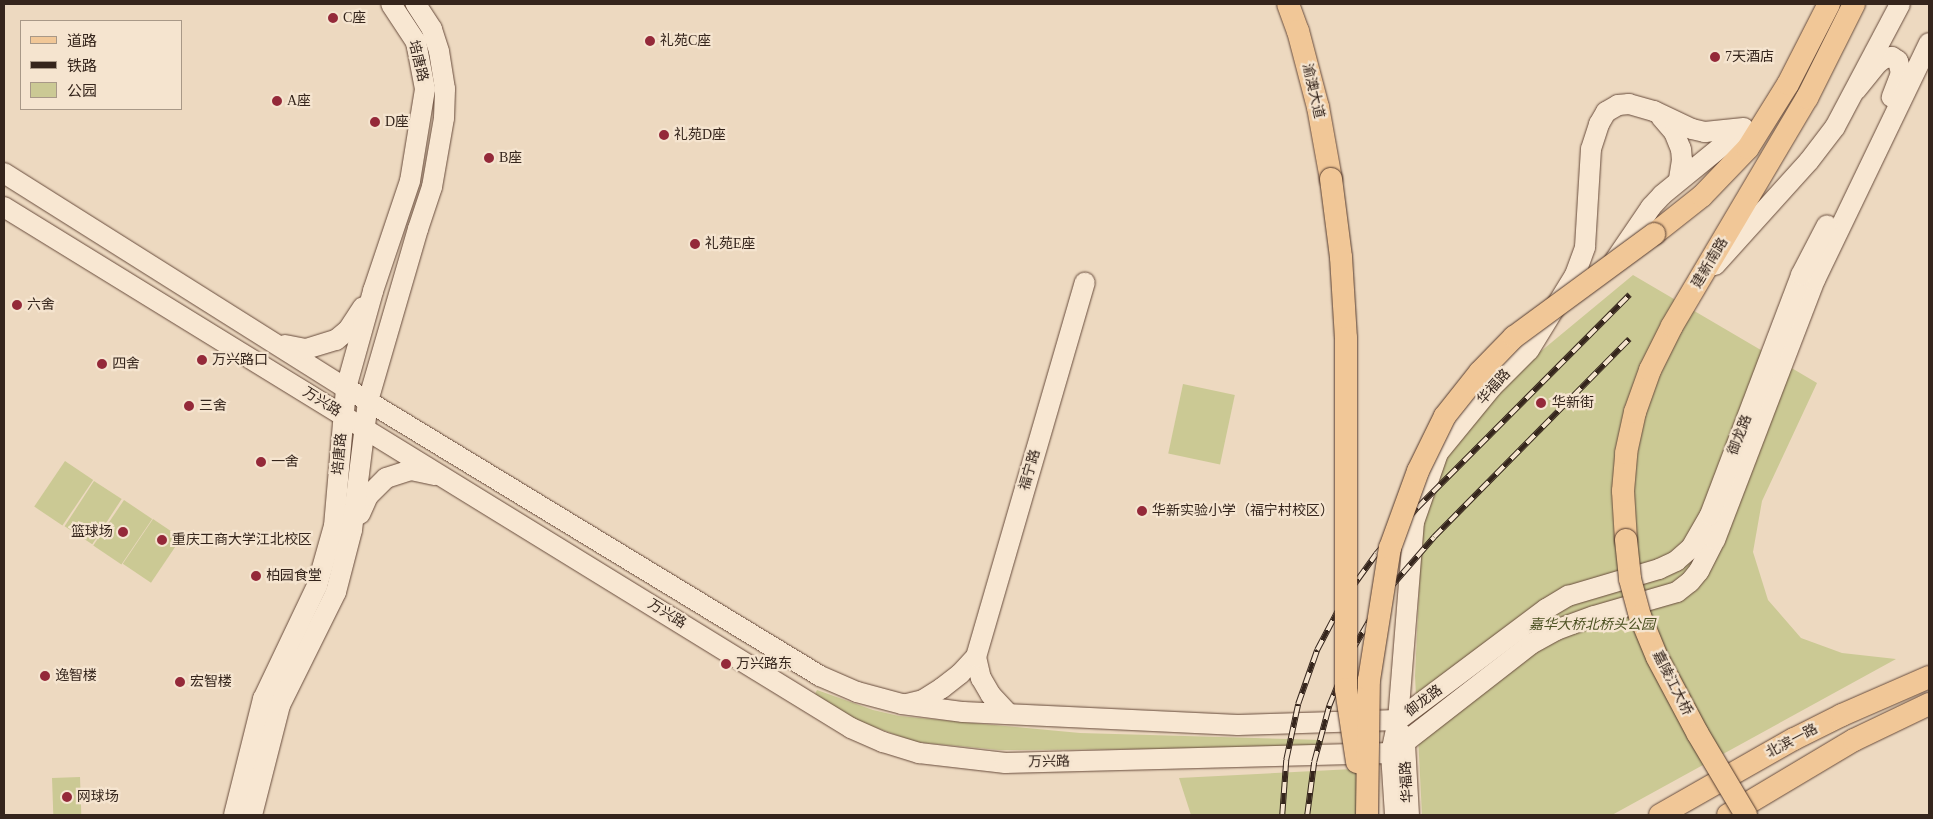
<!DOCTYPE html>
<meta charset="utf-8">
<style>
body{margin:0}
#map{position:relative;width:1933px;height:819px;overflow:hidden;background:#edd9c0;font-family:"Times New Roman","Noto Sans SC",serif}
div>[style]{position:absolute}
.green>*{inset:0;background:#cbc994;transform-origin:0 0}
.roads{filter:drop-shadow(0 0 1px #674b3b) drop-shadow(0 0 1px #674b3b)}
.secondary>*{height:20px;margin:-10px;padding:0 10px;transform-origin:10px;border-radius:10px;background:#f8e7d2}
.primary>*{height:22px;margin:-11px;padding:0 11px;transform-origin:11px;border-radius:11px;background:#f1c797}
.rail>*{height:5.5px;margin-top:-2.75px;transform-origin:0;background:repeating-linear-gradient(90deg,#f5e4cf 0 11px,#35251c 0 22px);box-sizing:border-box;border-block:1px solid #35251c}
.bridges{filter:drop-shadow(0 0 1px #53392c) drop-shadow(0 0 1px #53392c)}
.primary-bridge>*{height:22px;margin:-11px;padding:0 11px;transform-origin:11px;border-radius:11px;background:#f1c797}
.dots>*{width:14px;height:14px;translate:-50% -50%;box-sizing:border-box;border:2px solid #f5e4cf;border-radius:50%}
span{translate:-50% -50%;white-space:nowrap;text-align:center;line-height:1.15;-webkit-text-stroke:4.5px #f5e4cf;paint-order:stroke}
.poi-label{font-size:14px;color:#35251c}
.left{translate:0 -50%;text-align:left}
.right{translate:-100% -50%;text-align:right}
.street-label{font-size:14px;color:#35251c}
.park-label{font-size:14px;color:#4d5223;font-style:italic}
.frame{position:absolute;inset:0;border:5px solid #35251c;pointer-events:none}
.legend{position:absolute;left:20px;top:20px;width:162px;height:90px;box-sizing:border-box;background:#f5e4cf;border:1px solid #a89887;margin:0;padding:6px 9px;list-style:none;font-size:15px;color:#35251c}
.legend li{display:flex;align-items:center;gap:10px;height:25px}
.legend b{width:25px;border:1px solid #a89887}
</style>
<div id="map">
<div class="green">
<div style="clip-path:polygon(1633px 275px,1817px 383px,1762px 501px,1753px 552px,1768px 600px,1801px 638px,1842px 653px,1896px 659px,1612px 815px,1422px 815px,1415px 676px,1422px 526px,1443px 459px,1489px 403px,1540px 352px)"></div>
<div style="left:1183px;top:384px;width:53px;height:71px;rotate:12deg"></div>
<div style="left:65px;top:461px;width:34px;height:55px;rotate:34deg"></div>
<div style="left:94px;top:481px;width:33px;height:54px;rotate:33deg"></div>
<div style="left:124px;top:500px;width:34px;height:55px;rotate:34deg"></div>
<div style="left:153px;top:519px;width:34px;height:54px;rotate:34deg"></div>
<div style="clip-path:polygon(817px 690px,873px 710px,899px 716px,1080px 733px,1323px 740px,1323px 748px,999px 750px,916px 742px,860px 722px,815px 694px)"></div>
<div style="clip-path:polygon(1353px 769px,1365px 777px,1371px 815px,1191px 815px,1179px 778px)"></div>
<div style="left:80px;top:777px;width:38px;height:28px;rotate:88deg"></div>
</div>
<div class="roads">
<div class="secondary">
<div style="left:1856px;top:90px;width:35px;rotate:-51deg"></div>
<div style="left:1878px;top:63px;width:9px;rotate:-36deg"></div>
<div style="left:1885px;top:58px;width:7px;rotate:-8deg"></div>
<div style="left:1892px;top:57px;width:7px;rotate:34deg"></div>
<div style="left:1898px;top:61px;width:12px;rotate:76deg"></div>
<div style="left:1901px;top:73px;width:26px;rotate:111deg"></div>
<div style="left:1661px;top:117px;width:20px;rotate:49deg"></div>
<div style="left:1674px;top:132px;width:18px;rotate:68deg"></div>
<div style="left:1681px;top:149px;width:11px;rotate:85deg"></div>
<div style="left:1682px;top:160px;width:20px;rotate:99deg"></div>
<div style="left:4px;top:173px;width:404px;rotate:32.2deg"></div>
<div style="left:346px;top:388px;width:555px;rotate:31.28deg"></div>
<div style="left:820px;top:676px;width:40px;rotate:23.4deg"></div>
<div style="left:857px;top:692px;width:47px;rotate:14.9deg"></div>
<div style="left:902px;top:704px;width:62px;rotate:7.5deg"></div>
<div style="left:963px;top:712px;width:275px;rotate:2.7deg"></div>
<div style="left:1238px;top:725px;width:160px;rotate:-1.8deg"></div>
<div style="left:4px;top:207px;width:994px;rotate:31.6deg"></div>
<div style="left:851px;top:728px;width:35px;rotate:24deg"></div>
<div style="left:883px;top:742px;width:38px;rotate:17deg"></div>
<div style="left:919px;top:753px;width:87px;rotate:6.6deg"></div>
<div style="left:1005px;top:763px;width:386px;rotate:-1.5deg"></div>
<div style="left:1391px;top:753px;width:177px;rotate:-37.9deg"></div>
<div style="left:1531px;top:644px;width:29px;rotate:-29deg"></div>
<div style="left:1556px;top:630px;width:40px;rotate:-20.2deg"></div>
<div style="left:1594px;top:616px;width:86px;rotate:-16.1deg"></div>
<div style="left:1677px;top:592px;width:16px;rotate:-38deg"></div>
<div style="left:1690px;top:582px;width:14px;rotate:-51deg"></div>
<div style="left:1699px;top:571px;width:35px;rotate:-63deg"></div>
<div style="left:1715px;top:540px;width:279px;rotate:-69deg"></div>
<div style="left:1815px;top:280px;width:263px;rotate:-64.3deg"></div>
<div style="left:1615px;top:260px;width:64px;rotate:-55.8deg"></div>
<div style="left:1651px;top:207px;width:16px;rotate:-47deg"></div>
<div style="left:1662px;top:195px;width:104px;rotate:-39.2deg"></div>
<div style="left:1715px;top:265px;width:140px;rotate:-47.9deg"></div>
<div style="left:1809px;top:161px;width:43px;rotate:-52.6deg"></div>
<div style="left:1835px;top:127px;width:139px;rotate:-62.1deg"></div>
<div style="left:285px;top:345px;width:21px;rotate:11deg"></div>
<div style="left:306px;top:349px;width:31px;rotate:-17deg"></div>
<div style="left:336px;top:340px;width:16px;rotate:-40deg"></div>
<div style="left:348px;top:330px;width:27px;rotate:-57deg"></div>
<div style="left:360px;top:514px;width:20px;rotate:-66deg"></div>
<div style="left:368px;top:496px;width:25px;rotate:-45deg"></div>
<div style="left:386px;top:478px;width:26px;rotate:-18deg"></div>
<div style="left:411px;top:470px;width:24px;rotate:12deg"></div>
<div style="left:976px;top:657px;width:22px;rotate:77deg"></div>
<div style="left:981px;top:678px;width:20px;rotate:60deg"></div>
<div style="left:991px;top:695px;width:26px;rotate:47deg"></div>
<div style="left:907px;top:704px;width:16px;rotate:-14deg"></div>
<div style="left:923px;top:700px;width:22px;rotate:-32deg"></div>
<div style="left:942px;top:688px;width:23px;rotate:-38deg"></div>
<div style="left:960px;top:674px;width:23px;rotate:-47deg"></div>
<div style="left:976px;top:657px;width:390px;rotate:-73.8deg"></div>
<div style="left:1398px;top:720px;width:185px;rotate:-36.9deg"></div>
<div style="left:1546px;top:609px;width:26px;rotate:-31deg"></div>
<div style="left:1568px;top:596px;width:95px;rotate:-16.5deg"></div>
<div style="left:1659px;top:569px;width:19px;rotate:-25deg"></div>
<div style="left:1676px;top:561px;width:20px;rotate:-41deg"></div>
<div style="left:1691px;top:548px;width:38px;rotate:-60deg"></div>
<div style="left:1710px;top:515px;width:257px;rotate:-69.2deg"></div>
<div style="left:1801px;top:275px;width:56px;rotate:-62.5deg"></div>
<div style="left:1402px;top:734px;width:10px;rotate:73deg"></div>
<div style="left:1405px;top:744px;width:71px;rotate:86.8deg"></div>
<div style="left:234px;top:815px;width:120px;rotate:-76deg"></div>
<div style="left:263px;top:699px;width:125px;rotate:-64.5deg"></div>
<div style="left:317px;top:586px;width:62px;rotate:-74.2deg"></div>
<div style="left:334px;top:526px;width:139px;rotate:-85deg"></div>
<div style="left:346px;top:388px;width:101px;rotate:-74.4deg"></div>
<div style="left:373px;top:291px;width:116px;rotate:-71.4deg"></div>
<div style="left:410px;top:181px;width:93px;rotate:-80.7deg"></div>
<div style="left:425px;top:89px;width:48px;rotate:-100.8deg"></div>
<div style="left:416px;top:42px;width:45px;rotate:-123.3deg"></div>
<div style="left:252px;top:815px;width:114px;rotate:-75.7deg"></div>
<div style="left:280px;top:705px;width:126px;rotate:-63.6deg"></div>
<div style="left:336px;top:592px;width:64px;rotate:-75.5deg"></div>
<div style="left:352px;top:530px;width:130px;rotate:-82.9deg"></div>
<div style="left:368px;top:401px;width:179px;rotate:-73.8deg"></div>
<div style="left:418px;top:229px;width:44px;rotate:-71.6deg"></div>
<div style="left:432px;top:187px;width:70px;rotate:-80.1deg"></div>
<div style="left:444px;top:118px;width:29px;rotate:-88deg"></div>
<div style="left:445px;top:89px;width:38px;rotate:-99deg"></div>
<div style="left:439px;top:51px;width:23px;rotate:-108deg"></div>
<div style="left:432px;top:29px;width:30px;rotate:-123deg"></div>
<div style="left:1395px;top:815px;width:62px;rotate:-93.7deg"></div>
<div style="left:1391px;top:753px;width:34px;rotate:-78deg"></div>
<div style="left:1398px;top:720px;width:199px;rotate:-85.4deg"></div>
<div style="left:1414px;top:522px;width:73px;rotate:-70.8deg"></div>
<div style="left:1438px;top:453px;width:85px;rotate:-50.7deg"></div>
<div style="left:1492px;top:387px;width:52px;rotate:-45deg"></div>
<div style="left:1529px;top:350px;width:88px;rotate:-58.5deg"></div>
<div style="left:1575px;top:275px;width:30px;rotate:-70deg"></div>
<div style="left:1585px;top:247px;width:98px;rotate:-86.5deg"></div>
<div style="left:1591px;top:149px;width:26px;rotate:-72deg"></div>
<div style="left:1599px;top:124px;width:14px;rotate:-60deg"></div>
<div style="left:1606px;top:112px;width:14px;rotate:-30deg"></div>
<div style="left:1618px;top:105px;width:11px;rotate:-5deg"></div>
<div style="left:1629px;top:104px;width:26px;rotate:16deg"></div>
<div style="left:1654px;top:111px;width:42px;rotate:25.3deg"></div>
<div style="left:1692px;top:129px;width:13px;rotate:13deg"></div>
<div style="left:1705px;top:132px;width:39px;rotate:-6deg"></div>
</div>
<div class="primary">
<div style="left:1288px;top:4px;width:29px;rotate:70deg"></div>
<div style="left:1298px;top:31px;width:79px;rotate:75.3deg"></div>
<div style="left:1318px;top:107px;width:73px;rotate:79.8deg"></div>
<div style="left:1654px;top:234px;width:61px;rotate:-38.4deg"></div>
<div style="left:1702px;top:196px;width:66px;rotate:-46.2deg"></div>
<div style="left:1748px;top:148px;width:75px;rotate:-58deg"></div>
<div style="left:1788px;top:84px;width:90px;rotate:-62.9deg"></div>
<div style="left:1626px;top:540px;width:49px;rotate:-93.5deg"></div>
<div style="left:1623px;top:491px;width:38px;rotate:-85deg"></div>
<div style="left:1626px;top:453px;width:42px;rotate:-77.6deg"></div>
<div style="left:1635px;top:412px;width:45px;rotate:-70.3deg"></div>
<div style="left:1650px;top:370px;width:49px;rotate:-63.4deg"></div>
<div style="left:1672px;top:326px;width:265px;rotate:-59.4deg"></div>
<div style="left:1807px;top:98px;width:105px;rotate:-63.4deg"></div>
<div style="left:1660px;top:815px;width:154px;rotate:-29.6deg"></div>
<div style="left:1794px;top:739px;width:54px;rotate:-26.6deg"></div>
<div style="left:1842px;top:715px;width:95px;rotate:-23.6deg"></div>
<div style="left:1728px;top:815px;width:147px;rotate:-30.8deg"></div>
<div style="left:1854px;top:740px;width:83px;rotate:-25.6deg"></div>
</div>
</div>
<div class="rail">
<div style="left:1282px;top:815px;width:55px;rotate:-85.8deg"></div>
<div style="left:1286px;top:760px;width:57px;rotate:-77.9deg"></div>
<div style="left:1298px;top:704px;width:57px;rotate:-70.6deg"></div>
<div style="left:1317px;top:650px;width:60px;rotate:-62.2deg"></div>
<div style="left:1345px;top:597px;width:53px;rotate:-54.2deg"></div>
<div style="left:1376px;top:554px;width:62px;rotate:-48.3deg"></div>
<div style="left:1417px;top:508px;width:301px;rotate:-45.1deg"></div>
<div style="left:1307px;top:815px;width:53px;rotate:-82.5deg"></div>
<div style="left:1314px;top:762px;width:58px;rotate:-75deg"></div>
<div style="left:1329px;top:706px;width:58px;rotate:-67.8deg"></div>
<div style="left:1351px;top:652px;width:50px;rotate:-59.8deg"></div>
<div style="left:1376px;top:609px;width:22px;rotate:-58deg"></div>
<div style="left:1388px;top:590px;width:70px;rotate:-49deg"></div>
<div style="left:1434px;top:537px;width:278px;rotate:-45.4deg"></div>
</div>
<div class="bridges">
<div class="primary-bridge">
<div style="left:1331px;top:179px;width:79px;rotate:82.7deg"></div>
<div style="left:1341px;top:257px;width:81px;rotate:86.5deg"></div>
<div style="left:1346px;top:338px;width:351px;rotate:90deg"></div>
<div style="left:1346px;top:689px;width:74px;rotate:81.4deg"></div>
<div style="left:1626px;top:540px;width:39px;rotate:84deg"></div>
<div style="left:1630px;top:579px;width:38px;rotate:75deg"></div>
<div style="left:1640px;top:616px;width:44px;rotate:67.5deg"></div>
<div style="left:1657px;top:657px;width:87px;rotate:62deg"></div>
<div style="left:1698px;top:734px;width:94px;rotate:59.3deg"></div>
<div style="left:1367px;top:815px;width:135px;rotate:-89.2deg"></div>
<div style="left:1369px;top:680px;width:134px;rotate:-81deg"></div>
<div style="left:1390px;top:548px;width:82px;rotate:-70deg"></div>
<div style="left:1418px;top:471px;width:61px;rotate:-63.9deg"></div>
<div style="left:1445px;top:416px;width:56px;rotate:-51.5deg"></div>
<div style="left:1480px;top:372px;width:49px;rotate:-45.8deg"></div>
<div style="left:1514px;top:337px;width:174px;rotate:-36.3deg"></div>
</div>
</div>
<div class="dots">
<div style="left:333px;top:18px;background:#942939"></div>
<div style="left:650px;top:41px;background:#942939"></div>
<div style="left:1715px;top:57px;background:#942939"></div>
<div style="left:277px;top:101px;background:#942939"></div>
<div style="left:375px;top:122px;background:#942939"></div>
<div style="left:664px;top:135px;background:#942939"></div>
<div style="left:489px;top:158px;background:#942939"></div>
<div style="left:695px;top:244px;background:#942939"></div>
<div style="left:17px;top:305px;background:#942939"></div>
<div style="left:202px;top:360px;background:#942939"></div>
<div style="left:102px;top:364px;background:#942939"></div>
<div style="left:1541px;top:403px;background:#942939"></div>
<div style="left:189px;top:406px;background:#942939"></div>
<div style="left:261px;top:462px;background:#942939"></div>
<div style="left:1142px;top:511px;background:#942939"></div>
<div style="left:123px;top:532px;background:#942939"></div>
<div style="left:162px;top:540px;background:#942939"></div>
<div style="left:256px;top:576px;background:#942939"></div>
<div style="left:726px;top:664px;background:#942939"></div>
<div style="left:45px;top:676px;background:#942939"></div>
<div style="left:180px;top:682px;background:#942939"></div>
<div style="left:67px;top:797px;background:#942939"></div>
</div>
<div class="poi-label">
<span class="left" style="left:343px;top:18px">C座</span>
<span class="left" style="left:660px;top:41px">礼苑C座</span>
<span class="left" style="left:1725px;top:57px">7天酒店</span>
<span class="left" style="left:287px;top:101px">A座</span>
<span class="left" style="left:385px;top:122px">D座</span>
<span class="left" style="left:674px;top:135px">礼苑D座</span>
<span class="left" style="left:499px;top:158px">B座</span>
<span class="left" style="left:705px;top:244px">礼苑E座</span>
<span class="left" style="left:27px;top:305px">六舍</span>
<span class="left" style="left:212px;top:360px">万兴路口</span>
<span class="left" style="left:112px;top:364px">四舍</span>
<span class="left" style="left:1552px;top:403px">华新街</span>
<span class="left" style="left:199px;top:406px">三舍</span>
<span class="left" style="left:271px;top:462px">一舍</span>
<span class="left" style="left:1152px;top:511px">华新实验小学（福宁村校区）</span>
<span class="right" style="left:113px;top:532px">篮球场</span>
<span class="left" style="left:172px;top:540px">重庆工商大学江北校区</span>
<span class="left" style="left:266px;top:576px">柏园食堂</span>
<span class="left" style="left:736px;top:664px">万兴路东</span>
<span class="left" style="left:55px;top:676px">逸智楼</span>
<span class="left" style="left:190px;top:682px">宏智楼</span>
<span class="left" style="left:77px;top:797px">网球场</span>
</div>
<div class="street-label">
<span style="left:418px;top:61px;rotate:76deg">培唐路</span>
<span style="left:1313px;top:91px;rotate:77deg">渝澳大道</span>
<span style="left:1710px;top:263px;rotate:-59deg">建新南路</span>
<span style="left:1494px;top:387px;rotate:-48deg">华福路</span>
<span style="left:322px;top:402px;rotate:32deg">万兴路</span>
<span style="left:1740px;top:435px;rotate:-69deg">御龙路</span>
<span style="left:340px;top:454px;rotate:-85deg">培唐路</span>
<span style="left:1030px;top:470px;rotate:-74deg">福宁路</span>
<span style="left:667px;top:614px;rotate:32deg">万兴路</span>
<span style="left:1672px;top:683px;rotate:63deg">嘉陵江大桥</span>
<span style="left:1424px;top:701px;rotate:-37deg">御龙路</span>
<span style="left:1792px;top:741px;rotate:-28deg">北滨一路</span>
<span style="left:1049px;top:762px;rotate:-1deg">万兴路</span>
<span style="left:1407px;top:782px;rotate:-93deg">华福路</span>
</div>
<div class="park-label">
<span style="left:1592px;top:625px">嘉华大桥北桥头公园</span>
</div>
<div class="frame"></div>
<ul class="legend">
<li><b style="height:6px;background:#f1c797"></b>道路</li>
<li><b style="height:6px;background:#35251c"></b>铁路</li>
<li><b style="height:14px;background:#cbc994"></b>公园</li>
</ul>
</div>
